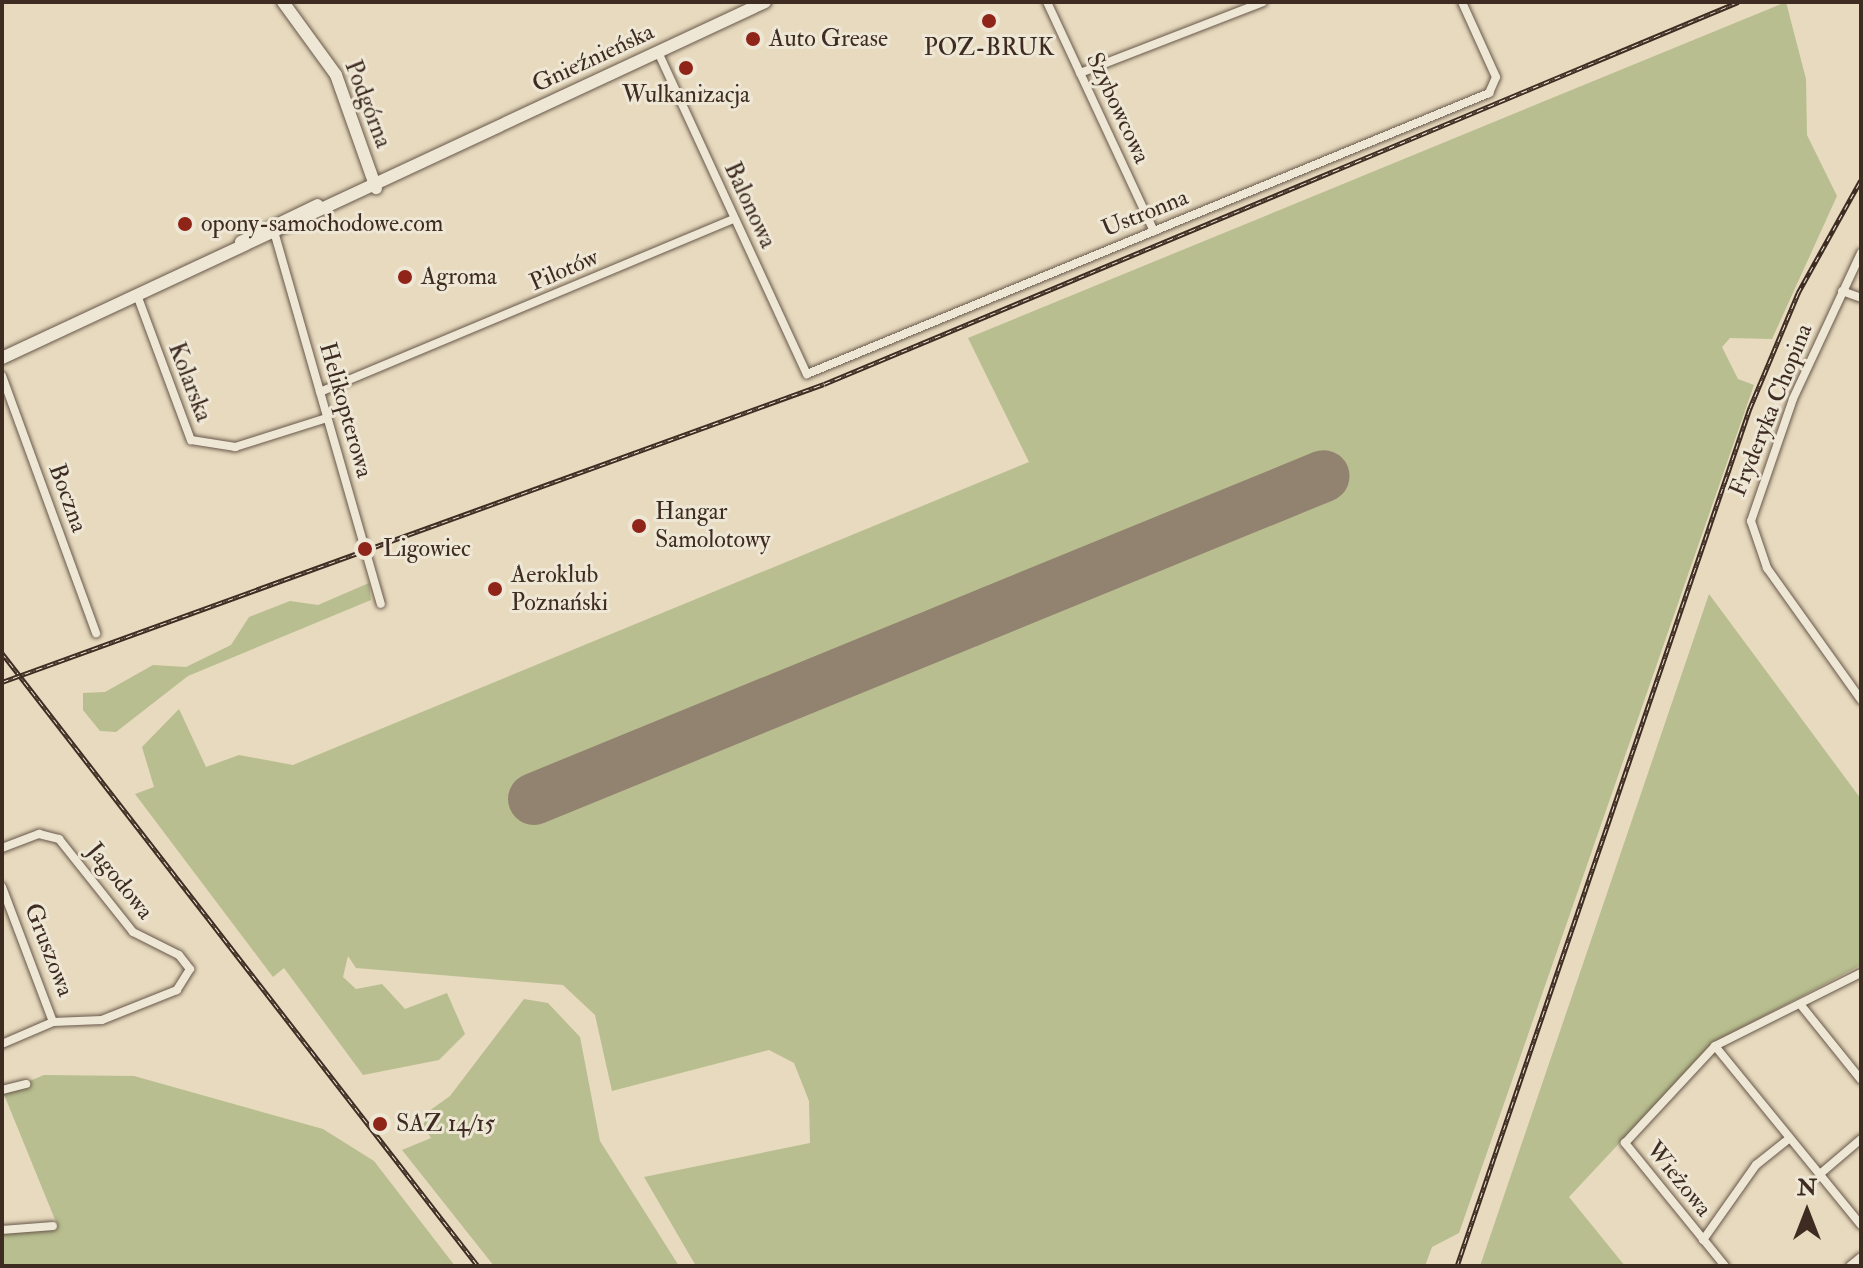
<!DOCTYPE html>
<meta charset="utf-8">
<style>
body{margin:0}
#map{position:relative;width:1863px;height:1268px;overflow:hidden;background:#e7dabe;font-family:"IM FELL Double Pica",serif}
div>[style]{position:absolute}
.green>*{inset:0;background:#b8be8f}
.runway>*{height:52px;margin:-26px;padding:0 26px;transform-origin:26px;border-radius:26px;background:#928370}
.roads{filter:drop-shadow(0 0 2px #68584a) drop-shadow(0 0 2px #68584a)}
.street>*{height:8px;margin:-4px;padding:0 4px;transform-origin:4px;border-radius:4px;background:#efe7d5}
.secondary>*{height:12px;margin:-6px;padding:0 6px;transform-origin:6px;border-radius:6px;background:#efe7d5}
.rail>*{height:5px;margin-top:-2.5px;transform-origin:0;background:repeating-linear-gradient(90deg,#efe7d5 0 6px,#3e2c23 0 12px);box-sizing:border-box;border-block:2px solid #3e2c23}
.dots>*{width:22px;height:22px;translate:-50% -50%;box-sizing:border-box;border:4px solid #efe7d5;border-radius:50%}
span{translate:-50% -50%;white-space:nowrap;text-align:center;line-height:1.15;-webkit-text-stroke:6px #efe7d5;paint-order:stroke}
.poi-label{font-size:24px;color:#3e2c23}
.left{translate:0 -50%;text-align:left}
.street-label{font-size:24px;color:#3e2c23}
.frame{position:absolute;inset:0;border:4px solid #3e2c23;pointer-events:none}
.north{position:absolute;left:1767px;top:1172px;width:80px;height:80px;-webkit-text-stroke:6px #efe7d5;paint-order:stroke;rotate:0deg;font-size:22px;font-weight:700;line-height:32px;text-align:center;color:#3e2c23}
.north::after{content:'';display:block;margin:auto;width:28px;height:36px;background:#3e2c23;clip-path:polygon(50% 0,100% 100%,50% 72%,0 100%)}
</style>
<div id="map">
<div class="green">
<div style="clip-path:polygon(1786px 2px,1806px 79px,1807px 135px,1837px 196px,1772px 339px,1730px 338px,1722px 347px,1738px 379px,1754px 385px,1459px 1233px,1432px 1247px,1425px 1266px,696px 1266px,644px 1177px,810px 1143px,809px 1101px,794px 1063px,769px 1050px,612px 1091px,595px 1015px,563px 985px,356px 968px,348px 956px,343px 977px,356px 989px,382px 984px,405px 1009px,447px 993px,465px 1034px,439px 1060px,363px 1075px,284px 968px,273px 977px,135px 794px,154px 787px,142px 747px,179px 709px,206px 767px,239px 755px,293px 765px,1029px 462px,968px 338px)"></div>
<div style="clip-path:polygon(369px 583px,371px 600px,188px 676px,116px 732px,100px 731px,83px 710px,83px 693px,105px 692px,153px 665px,186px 667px,231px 645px,249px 617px,290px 601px,318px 605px)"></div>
<div style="clip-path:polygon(1709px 594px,1861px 799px,1861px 965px,1713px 1043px,1569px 1197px,1625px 1266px,1480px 1266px)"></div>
<div style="clip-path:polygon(524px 999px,548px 1003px,580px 1037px,600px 1141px,679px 1266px,494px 1266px,402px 1150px,431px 1138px,423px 1125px,429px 1111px,450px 1096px)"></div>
<div style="clip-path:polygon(44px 1075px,134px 1076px,323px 1129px,374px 1161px,455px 1266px,2px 1266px,2px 1233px,58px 1227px,3px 1092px)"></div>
</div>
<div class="runway">
<div style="left:534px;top:799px;width:853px;rotate:-22.24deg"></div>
</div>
<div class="roads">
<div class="street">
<div style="left:1047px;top:2px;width:253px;rotate:65deg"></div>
<div style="left:658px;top:52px;width:355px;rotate:65.2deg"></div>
<div style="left:807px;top:374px;width:738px;rotate:-22.39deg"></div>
<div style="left:1489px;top:93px;width:17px;rotate:-66deg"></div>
<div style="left:1496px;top:77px;width:82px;rotate:-114.4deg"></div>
<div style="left:1080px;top:73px;width:196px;rotate:-21.2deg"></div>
<div style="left:273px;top:228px;width:391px;rotate:74deg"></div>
<div style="left:1861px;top:253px;width:161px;rotate:115deg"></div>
<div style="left:1793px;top:399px;width:129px;rotate:109deg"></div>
<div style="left:1751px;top:521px;width:50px;rotate:71.2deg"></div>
<div style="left:1767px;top:568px;width:162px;rotate:54.5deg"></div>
<div style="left:1842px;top:291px;width:20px;rotate:20deg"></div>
<div style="left:137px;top:295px;width:155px;rotate:69.6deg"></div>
<div style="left:191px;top:440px;width:45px;rotate:9deg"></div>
<div style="left:235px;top:447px;width:96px;rotate:-17.5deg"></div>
<div style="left:2px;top:376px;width:274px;rotate:69.9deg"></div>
<div style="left:320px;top:392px;width:449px;rotate:-22.7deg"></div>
<div style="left:2px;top:848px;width:40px;rotate:-21deg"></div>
<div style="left:39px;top:834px;width:21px;rotate:14deg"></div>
<div style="left:59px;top:839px;width:119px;rotate:51.5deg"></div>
<div style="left:133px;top:932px;width:51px;rotate:26.6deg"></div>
<div style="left:179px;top:955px;width:18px;rotate:52deg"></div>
<div style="left:190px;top:969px;width:25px;rotate:122deg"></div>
<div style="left:177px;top:990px;width:81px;rotate:158.2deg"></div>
<div style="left:102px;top:1020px;width:49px;rotate:177.7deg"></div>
<div style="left:2px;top:887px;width:144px;rotate:69.3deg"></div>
<div style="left:53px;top:1022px;width:56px;rotate:156.7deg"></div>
<div style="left:1800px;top:1004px;width:97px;rotate:51.2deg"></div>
<div style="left:1715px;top:1046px;width:231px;rotate:50.8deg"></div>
<div style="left:2px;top:1090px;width:25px;rotate:-14deg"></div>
<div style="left:1820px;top:1174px;width:54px;rotate:-40.5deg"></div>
<div style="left:2px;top:1230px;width:51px;rotate:-4.5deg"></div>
<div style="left:1703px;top:1240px;width:92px;rotate:-54.8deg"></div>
<div style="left:1756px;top:1165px;width:43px;rotate:-38.5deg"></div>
<div style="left:1725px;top:1266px;width:159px;rotate:-129.1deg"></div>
<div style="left:1625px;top:1143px;width:132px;rotate:-47.1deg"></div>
<div style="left:1715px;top:1046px;width:163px;rotate:-26.6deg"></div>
<div style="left:1850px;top:1266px;width:14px;rotate:-39deg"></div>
</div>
<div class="secondary">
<div style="left:283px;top:2px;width:90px;rotate:54deg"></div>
<div style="left:336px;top:75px;width:120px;rotate:70.5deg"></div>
<div style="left:241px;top:242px;width:85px;rotate:-25.7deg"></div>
<div style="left:2px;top:358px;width:842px;rotate:-25.01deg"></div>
</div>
</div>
<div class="rail">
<div style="left:2px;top:653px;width:776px;rotate:52.17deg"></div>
<div style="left:2px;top:682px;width:874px;rotate:-19.93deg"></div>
<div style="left:824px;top:384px;width:991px;rotate:-22.68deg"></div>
<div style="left:1457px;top:1266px;width:907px;rotate:-71.15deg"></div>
<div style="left:1750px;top:408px;width:125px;rotate:-67.3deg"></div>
<div style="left:1798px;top:293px;width:129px;rotate:-60.9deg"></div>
</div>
<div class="dots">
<div style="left:989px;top:21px;background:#8f2418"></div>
<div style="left:753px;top:39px;background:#8f2418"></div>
<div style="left:686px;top:68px;background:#8f2418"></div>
<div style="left:185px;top:224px;background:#8f2418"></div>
<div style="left:405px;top:277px;background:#8f2418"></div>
<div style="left:639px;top:526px;background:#8f2418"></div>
<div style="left:365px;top:549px;background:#8f2418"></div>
<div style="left:495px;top:589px;background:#8f2418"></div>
<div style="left:380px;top:1124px;background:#8f2418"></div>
</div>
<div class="poi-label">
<span class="left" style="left:769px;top:39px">Auto Grease</span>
<span style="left:989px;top:48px">POZ-BRUK</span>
<span style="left:686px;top:95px">Wulkanizacja</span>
<span class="left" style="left:201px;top:224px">opony-samochodowe.com</span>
<span class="left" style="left:421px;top:277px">Agroma</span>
<span class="left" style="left:655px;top:526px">Hangar<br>Samolotowy</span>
<span class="left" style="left:383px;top:549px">Ligowiec</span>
<span class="left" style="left:511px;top:589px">Aeroklub<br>Poznański</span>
<span class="left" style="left:396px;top:1124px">SAZ 14/15</span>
</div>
<div class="street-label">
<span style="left:593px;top:58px;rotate:-25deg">Gnieźnieńska</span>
<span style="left:368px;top:104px;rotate:69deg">Podgórna</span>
<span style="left:1118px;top:108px;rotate:65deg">Szybowcowa</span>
<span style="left:750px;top:205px;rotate:65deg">Balonowa</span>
<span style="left:1145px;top:213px;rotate:-22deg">Ustronna</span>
<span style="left:564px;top:270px;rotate:-23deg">Pilotów</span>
<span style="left:190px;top:382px;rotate:69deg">Kolarska</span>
<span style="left:346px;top:410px;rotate:74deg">Helikopterowa</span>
<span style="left:1771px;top:410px;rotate:-68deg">Fryderyka Chopina</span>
<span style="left:68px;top:498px;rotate:70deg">Boczna</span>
<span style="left:120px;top:881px;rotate:51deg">Jagodowa</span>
<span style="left:49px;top:950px;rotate:69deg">Gruszowa</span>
<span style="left:1679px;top:1179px;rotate:51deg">Wieżowa</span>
</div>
<div class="frame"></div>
<div class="north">N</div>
</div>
